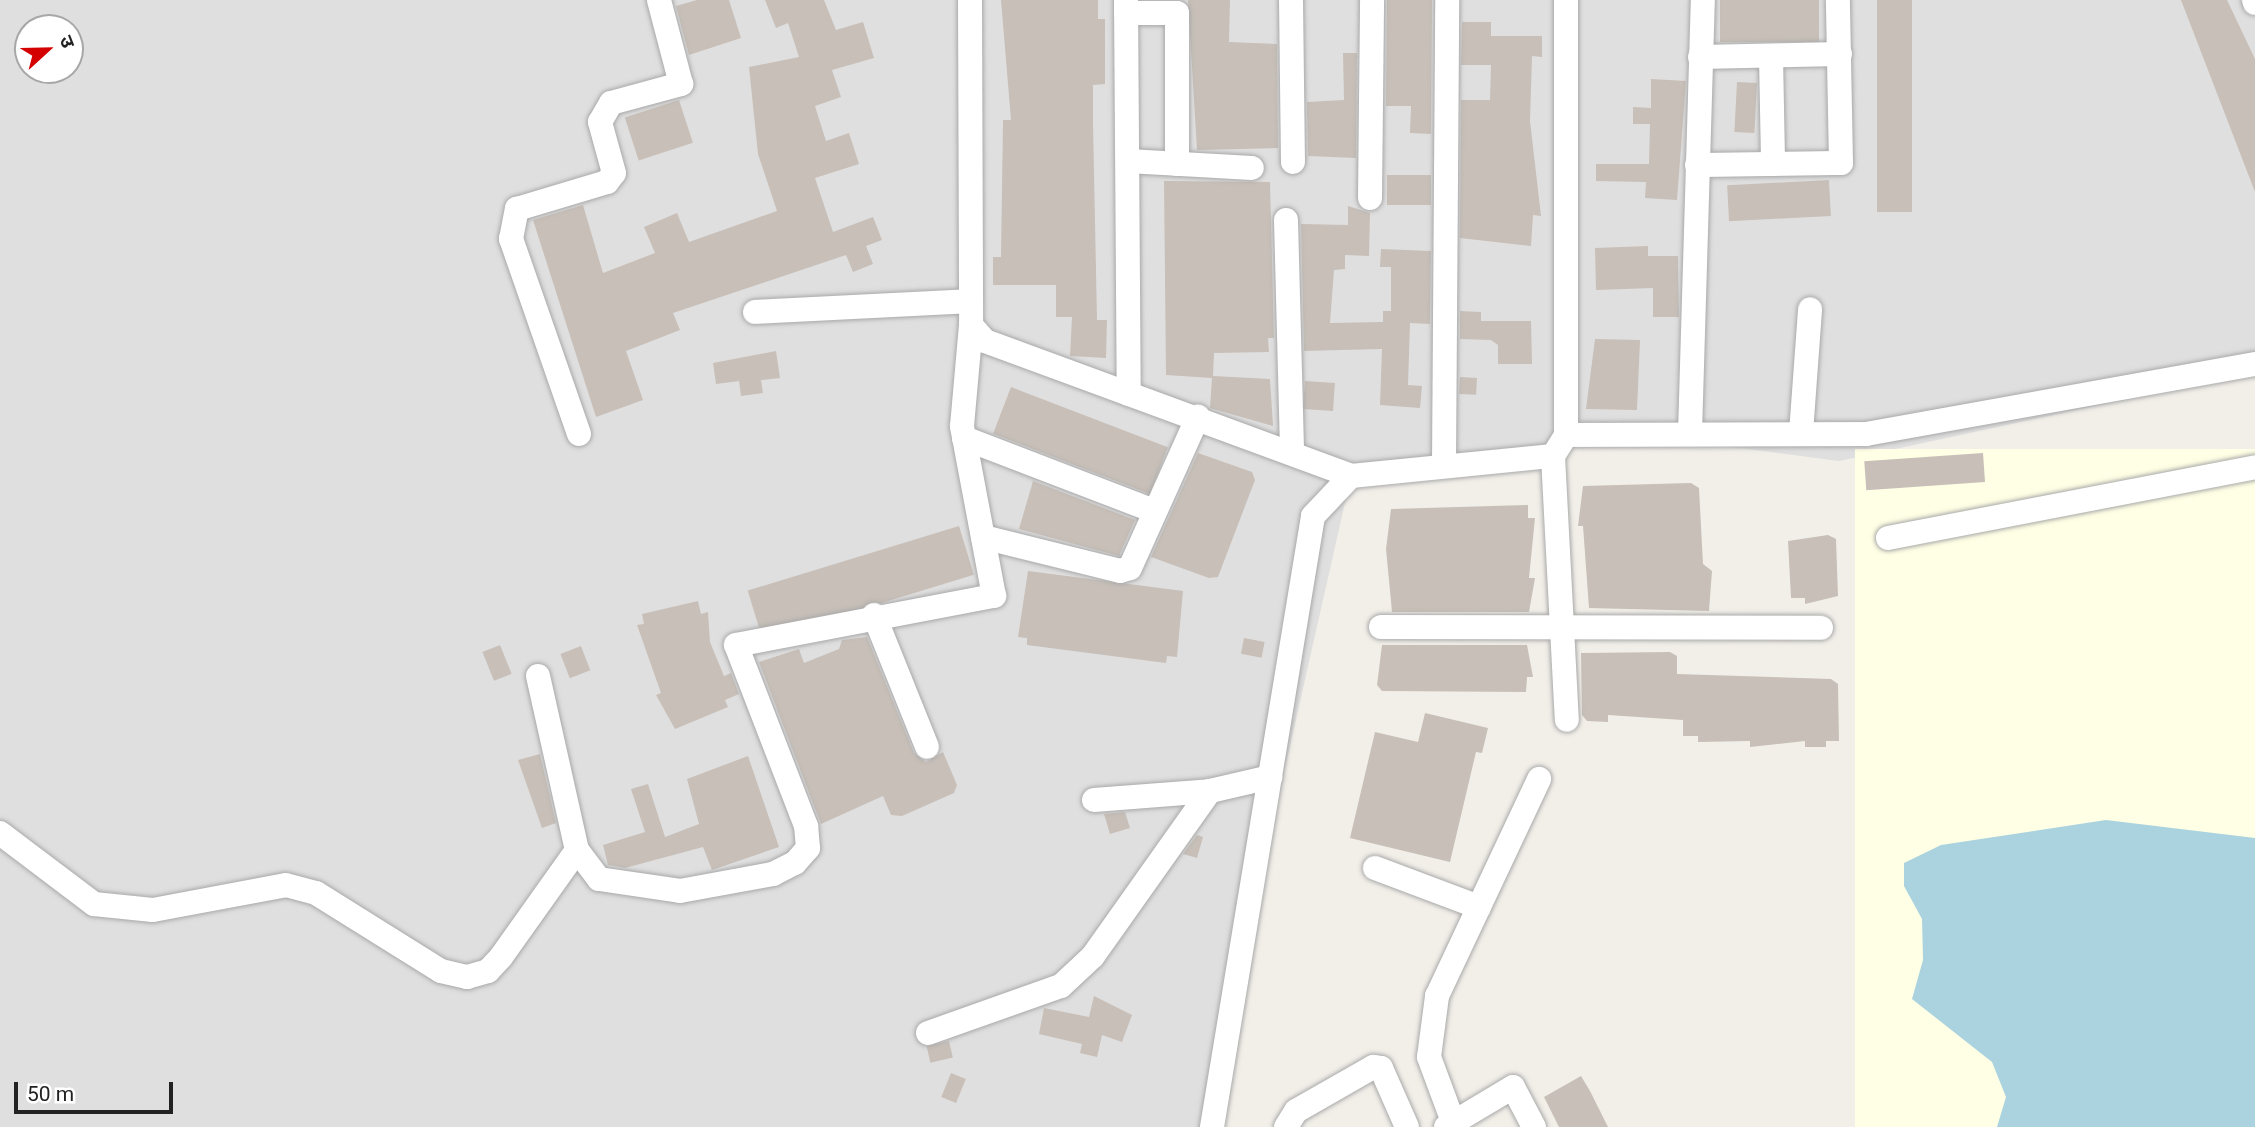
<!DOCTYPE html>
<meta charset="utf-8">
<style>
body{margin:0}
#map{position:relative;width:2255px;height:1127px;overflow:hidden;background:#f2efe9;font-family:Roboto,"Noto Sans Devanagari",sans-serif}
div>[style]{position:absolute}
.residential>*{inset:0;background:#e0dfdf}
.education>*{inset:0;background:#ffffe5;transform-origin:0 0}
.water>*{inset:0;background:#aad3df}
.building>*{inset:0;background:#c7bfb8;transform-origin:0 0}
.roads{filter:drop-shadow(0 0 2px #a9a9a9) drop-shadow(0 0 2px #a9a9a9)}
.minor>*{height:24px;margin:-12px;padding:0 12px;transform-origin:12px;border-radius:12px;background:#fff}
span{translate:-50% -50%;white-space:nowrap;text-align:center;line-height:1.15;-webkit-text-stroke:5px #fff;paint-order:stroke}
.north{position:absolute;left:14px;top:14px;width:70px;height:70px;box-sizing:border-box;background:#fff;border:2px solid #a7a7a7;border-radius:50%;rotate:68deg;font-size:19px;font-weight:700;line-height:28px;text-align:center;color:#222}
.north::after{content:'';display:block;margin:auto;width:24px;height:32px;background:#d40000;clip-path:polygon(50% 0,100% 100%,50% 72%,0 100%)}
.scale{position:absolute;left:14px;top:1082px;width:159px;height:32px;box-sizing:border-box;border:4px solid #222;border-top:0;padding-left:9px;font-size:21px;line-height:24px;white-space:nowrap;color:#222;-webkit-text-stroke:5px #fff;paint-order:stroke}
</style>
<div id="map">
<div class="residential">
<div style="clip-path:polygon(evenodd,0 0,1558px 0,1553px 456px,1351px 476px,1204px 1127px,0 1127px,0 0,28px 28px,70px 28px,70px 70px,28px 70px,28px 28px)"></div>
<div style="clip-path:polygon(1563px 0,2255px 0,2255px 372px,1839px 461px,1563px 425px)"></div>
</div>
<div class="education">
<div style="left:2255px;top:449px;width:678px;height:400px;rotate:90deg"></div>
</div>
<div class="water">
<div style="clip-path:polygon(2106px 820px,2255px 838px,2255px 1127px,1997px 1127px,2006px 1097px,1992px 1062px,1912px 999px,1923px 960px,1922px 919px,1904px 886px,1904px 863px,1941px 845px)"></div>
</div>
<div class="building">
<div style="clip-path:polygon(697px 0,729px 0,741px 38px,689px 55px,676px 6px)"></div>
<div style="clip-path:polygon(765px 0,824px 0,836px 30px,863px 22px,874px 58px,832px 70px,841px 97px,815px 106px,826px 141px,849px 133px,859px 164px,815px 178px,833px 232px,873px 217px,882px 240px,866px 246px,873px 264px,853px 272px,846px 255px,673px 313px,680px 330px,626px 351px,643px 400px,596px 417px,533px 220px,583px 205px,603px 273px,655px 253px,644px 227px,677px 213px,689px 242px,777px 211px,758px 154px,749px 67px,799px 57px,788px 23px,776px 28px)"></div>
<div style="clip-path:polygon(1001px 0,1098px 0,1098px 19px,1105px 19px,1105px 84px,1093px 85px,1093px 123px,1097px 320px,1107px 320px,1106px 358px,1070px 356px,1072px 317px,1056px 317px,1056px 285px,993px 285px,993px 257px,1001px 257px,1003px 120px,1011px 120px)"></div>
<div style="clip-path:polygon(1188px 0,1230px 0,1229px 42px,1277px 44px,1278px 148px,1197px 150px)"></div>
<div style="clip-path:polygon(1387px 0,1432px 0,1431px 134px,1410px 133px,1411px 106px,1386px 106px)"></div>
<div style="left:1720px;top:0;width:99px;height:42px"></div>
<div style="left:1877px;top:0;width:35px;height:212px"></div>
<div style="clip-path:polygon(2181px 0,2227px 0,2255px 59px,2255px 192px)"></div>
<div style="clip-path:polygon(1462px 22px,1491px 22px,1491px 36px,1542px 36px,1542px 57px,1532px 56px,1530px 121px,1541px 216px,1533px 215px,1531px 246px,1460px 238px,1461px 100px,1490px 100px,1491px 65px,1461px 65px)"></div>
<div style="clip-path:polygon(1343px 53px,1357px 53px,1356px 158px,1308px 156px,1307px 102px,1344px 100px)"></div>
<div style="clip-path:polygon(1651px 79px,1686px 81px,1677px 200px,1645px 198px,1646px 182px,1596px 181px,1596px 164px,1649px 164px,1650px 124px,1633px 124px,1633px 107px,1651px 108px)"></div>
<div style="left:1737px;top:82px;width:20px;height:50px;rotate:3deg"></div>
<div style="left:679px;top:100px;width:45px;height:57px;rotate:72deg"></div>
<div style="left:1387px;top:175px;width:44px;height:30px"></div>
<div style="left:1829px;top:180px;width:36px;height:102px;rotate:87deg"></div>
<div style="clip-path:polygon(1164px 181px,1270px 182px,1274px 338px,1268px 338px,1269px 352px,1214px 353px,1213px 376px,1270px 379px,1273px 426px,1210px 408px,1212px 378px,1166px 375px)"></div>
<div style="clip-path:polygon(1348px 206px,1370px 213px,1369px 256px,1345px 255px,1345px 269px,1334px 270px,1330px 323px,1383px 322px,1383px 311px,1391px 311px,1391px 267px,1380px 267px,1381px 249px,1431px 251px,1430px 324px,1410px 323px,1408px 385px,1422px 386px,1420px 408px,1380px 405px,1382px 349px,1304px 351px,1301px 224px,1348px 225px)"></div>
<div style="clip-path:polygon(1648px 246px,1648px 256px,1678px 256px,1679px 317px,1653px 317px,1653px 288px,1596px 290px,1595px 248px)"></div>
<div style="clip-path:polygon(1460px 311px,1481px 312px,1481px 321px,1531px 321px,1532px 364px,1498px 364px,1498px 345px,1491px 340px,1460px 339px)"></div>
<div style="clip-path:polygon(1595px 339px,1640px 340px,1637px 410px,1586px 409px)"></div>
<div style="clip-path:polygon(776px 351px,780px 378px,761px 380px,763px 393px,741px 396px,739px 381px,716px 384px,713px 363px)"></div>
<div style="left:1460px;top:377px;width:17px;height:17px;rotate:3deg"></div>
<div style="left:1305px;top:381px;width:30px;height:28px;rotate:4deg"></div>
<div style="left:1011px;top:387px;width:168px;height:50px;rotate:21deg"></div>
<div style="clip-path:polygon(1198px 453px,1252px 472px,1255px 480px,1218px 577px,1209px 578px,1151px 557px)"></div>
<div style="left:1983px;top:453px;width:29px;height:119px;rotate:86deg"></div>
<div style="clip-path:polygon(1033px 481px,1135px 520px,1119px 556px,1019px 529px)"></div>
<div style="clip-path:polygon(1691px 483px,1699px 488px,1703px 564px,1712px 571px,1709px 611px,1589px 608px,1583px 526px,1578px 526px,1583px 486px)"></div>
<div style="clip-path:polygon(1528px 505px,1528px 518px,1535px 518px,1529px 578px,1535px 578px,1529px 612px,1392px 612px,1386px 549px,1391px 509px)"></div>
<div style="left:959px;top:526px;width:51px;height:221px;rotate:73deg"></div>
<div style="clip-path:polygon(1828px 535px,1836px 539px,1838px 596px,1805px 604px,1805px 598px,1791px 598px,1788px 541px)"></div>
<div style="clip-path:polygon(1028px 571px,1183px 591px,1177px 657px,1167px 656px,1166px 663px,1027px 645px,1027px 638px,1018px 637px)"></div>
<div style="clip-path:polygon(698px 601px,701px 614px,708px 612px,710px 642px,724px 676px,731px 673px,739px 694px,725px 700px,728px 707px,675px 729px,656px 695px,661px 693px,637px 625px,644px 624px,642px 614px)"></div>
<div style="clip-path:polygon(867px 637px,914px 753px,926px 762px,943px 752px,957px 785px,954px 793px,902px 816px,891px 815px,883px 796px,821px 824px,759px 662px,799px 649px,804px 663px,839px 649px,842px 640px)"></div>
<div style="left:1244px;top:638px;width:21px;height:16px;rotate:11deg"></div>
<div style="left:500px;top:645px;width:31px;height:19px;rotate:68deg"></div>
<div style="clip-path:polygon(1382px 645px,1527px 645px,1533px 677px,1527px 677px,1526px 692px,1382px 691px,1377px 685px)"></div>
<div style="left:581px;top:646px;width:26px;height:22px;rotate:69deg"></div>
<div style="clip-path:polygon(1670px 652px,1677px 656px,1677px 674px,1831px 679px,1838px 684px,1839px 741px,1826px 741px,1826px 747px,1805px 747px,1805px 741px,1750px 747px,1750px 741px,1698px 742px,1698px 736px,1683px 736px,1683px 720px,1608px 715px,1608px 722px,1587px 721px,1582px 715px,1581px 653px)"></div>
<div style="clip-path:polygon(1425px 713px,1488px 728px,1482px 753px,1476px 752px,1450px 862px,1350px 838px,1375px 732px,1418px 742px)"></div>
<div style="clip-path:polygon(540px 754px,556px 823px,542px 828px,518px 760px)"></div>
<div style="clip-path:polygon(748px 756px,779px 847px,712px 870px,703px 847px,625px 868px,608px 865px,603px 845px,645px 832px,631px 789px,648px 784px,665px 837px,699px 824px,687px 779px)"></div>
<div style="clip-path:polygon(1125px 812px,1130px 828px,1110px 834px,1104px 814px)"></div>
<div style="clip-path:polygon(1197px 835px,1203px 837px,1197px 858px,1183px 854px)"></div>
<div style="clip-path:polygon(1094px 996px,1132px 1015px,1122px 1042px,1102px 1035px,1097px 1057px,1080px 1053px,1082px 1044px,1039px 1034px,1044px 1008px,1089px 1017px)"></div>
<div style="left:949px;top:1041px;width:17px;height:23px;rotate:77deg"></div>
<div style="left:951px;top:1073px;width:16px;height:26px;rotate:22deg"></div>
<div style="clip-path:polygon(1581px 1076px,1590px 1091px,1608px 1127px,1559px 1127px,1544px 1097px)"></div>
</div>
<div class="roads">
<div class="minor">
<div style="left:970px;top:0;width:325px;rotate:89.8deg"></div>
<div style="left:971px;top:325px;width:21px;rotate:49deg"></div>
<div style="left:985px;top:341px;width:390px;rotate:20.2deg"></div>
<div style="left:1126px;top:0;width:394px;rotate:89.6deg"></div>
<div style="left:1291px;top:0;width:162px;rotate:89.3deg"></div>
<div style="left:2254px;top:0;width:3px;rotate:72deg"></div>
<div style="left:1126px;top:13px;width:51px"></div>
<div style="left:1177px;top:13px;width:151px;rotate:90deg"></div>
<div style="left:1771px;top:56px;width:108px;rotate:88.9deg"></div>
<div style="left:1700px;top:57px;width:140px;rotate:-1.2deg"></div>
<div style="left:1128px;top:161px;width:124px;rotate:3.2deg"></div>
<div style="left:1697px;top:165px;width:144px;rotate:-0.8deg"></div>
<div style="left:1841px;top:163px;width:163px;rotate:-91.1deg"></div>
<div style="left:1370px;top:198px;width:198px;rotate:-89.4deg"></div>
<div style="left:1286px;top:220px;width:230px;rotate:88.5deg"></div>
<div style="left:755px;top:312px;width:216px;rotate:-2.9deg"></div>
<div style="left:1690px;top:433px;width:433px;rotate:-88.3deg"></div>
<div style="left:1801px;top:433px;width:124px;rotate:-85.8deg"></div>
<div style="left:579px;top:434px;width:207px;rotate:-109.2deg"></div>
<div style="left:511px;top:239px;width:31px;rotate:-79deg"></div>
<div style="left:517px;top:209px;width:94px;rotate:-16.7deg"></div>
<div style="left:607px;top:182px;width:11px;rotate:-52deg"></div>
<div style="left:614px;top:173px;width:53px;rotate:-105.4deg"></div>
<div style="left:600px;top:122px;width:22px;rotate:-60deg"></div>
<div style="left:611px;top:103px;width:73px;rotate:-15.2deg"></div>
<div style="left:681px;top:84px;width:87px;rotate:-104.7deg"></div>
<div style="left:1566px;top:435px;width:300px;rotate:-0.2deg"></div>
<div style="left:1866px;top:434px;width:395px;rotate:-10.2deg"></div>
<div style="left:964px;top:438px;width:204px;rotate:21deg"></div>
<div style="left:1553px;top:456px;width:264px;rotate:87deg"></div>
<div style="left:1444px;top:464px;width:464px;rotate:-89.6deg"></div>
<div style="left:983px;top:537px;width:141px;rotate:13.9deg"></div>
<div style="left:1120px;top:571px;width:10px;rotate:-17deg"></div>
<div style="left:1130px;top:568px;width:166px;rotate:-65.8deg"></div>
<div style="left:1888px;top:538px;width:374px;rotate:-10.9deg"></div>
<div style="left:874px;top:615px;width:142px;rotate:68.1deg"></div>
<div style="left:1381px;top:627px;width:440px;rotate:0.1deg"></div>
<div style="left:538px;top:676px;width:178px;rotate:77.4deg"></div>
<div style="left:577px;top:850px;width:36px;rotate:53deg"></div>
<div style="left:599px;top:879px;width:82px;rotate:8.4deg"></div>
<div style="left:680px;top:891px;width:95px;rotate:-10.4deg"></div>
<div style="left:773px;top:874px;width:25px;rotate:-27deg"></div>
<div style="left:795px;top:863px;width:20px;rotate:-49deg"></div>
<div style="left:808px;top:848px;width:22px;rotate:-95deg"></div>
<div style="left:806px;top:826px;width:194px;rotate:-111.1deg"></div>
<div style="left:736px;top:645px;width:263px;rotate:-10.8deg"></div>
<div style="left:994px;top:596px;width:173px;rotate:-100.7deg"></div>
<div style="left:962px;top:426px;width:101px;rotate:-84.9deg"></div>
<div style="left:1094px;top:800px;width:116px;rotate:-4.4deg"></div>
<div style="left:1210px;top:791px;width:62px;rotate:-13.1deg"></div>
<div style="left:0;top:833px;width:118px;rotate:37.1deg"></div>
<div style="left:94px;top:904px;width:59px;rotate:5.8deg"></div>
<div style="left:153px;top:910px;width:135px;rotate:-10.6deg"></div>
<div style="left:286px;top:885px;width:31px;rotate:15deg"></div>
<div style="left:316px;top:893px;width:147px;rotate:32deg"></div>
<div style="left:441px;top:971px;width:27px;rotate:13deg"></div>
<div style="left:467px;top:977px;width:22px;rotate:-16deg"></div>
<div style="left:488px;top:971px;width:19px;rotate:-47deg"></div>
<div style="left:501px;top:957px;width:131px;rotate:-54.6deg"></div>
<div style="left:1375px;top:868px;width:111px;rotate:20.6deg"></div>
<div style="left:928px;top:1033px;width:141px;rotate:-19.5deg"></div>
<div style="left:1061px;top:986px;width:44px;rotate:-43.2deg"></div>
<div style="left:1093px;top:956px;width:202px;rotate:-54.7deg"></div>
<div style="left:1212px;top:1127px;width:619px;rotate:-80.61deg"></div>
<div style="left:1313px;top:516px;width:55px;rotate:-46.5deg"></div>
<div style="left:1351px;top:476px;width:203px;rotate:-5.7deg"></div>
<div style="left:1553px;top:456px;width:25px;rotate:-58deg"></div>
<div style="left:1566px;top:435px;width:435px;rotate:-90deg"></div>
<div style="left:1286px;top:1127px;width:19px;rotate:-58deg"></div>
<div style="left:1296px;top:1111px;width:89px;rotate:-29.7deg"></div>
<div style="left:1373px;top:1067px;width:8px;rotate:7deg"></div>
<div style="left:1381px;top:1068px;width:64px;rotate:66.2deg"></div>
<div style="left:1446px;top:1127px;width:78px;rotate:-30.8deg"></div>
<div style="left:1513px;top:1087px;width:45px;rotate:62.3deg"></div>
<div style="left:1455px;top:1127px;width:75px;rotate:-110.4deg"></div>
<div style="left:1429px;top:1057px;width:62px;rotate:-82.5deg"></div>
<div style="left:1437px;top:996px;width:240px;rotate:-64.8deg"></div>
</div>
</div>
<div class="north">उ</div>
<div class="scale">50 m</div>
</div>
